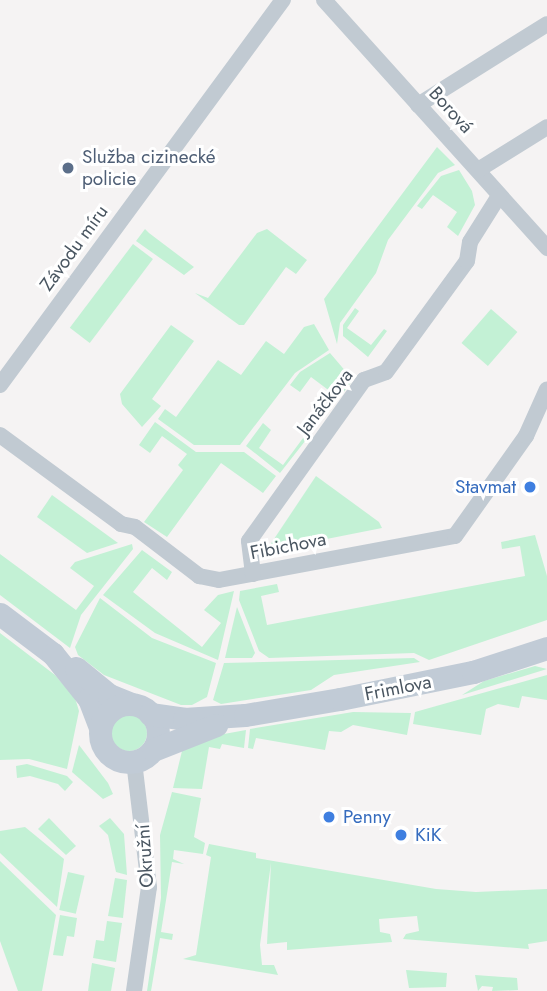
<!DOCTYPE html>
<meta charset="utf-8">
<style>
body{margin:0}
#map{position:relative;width:547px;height:991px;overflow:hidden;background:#f5f3f3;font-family:Jost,sans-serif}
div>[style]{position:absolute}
.green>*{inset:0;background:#c3f1d5;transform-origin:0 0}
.round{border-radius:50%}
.minor>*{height:16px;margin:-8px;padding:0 8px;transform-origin:8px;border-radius:8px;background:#c1cad2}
.secondary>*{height:23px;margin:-11.5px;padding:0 11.5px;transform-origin:11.5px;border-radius:11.5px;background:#c1cbd6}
.secondary>.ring{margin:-11.5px;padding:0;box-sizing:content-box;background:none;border:23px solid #c1cbd6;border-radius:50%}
.dots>*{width:19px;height:19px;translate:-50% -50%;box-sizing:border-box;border:4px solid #fff;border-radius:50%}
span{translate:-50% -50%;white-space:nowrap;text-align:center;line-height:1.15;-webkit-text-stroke:6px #fff;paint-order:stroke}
.street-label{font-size:19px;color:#4a5661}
.service-label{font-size:19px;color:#4e5e75}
.left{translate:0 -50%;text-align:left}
.shop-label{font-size:19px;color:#366cbe}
.right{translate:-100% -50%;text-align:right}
</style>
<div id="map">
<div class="green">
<div style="clip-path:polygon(437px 147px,455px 165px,438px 173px,388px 240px,376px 273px,340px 323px,337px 344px,324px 299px)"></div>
<div style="clip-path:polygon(459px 170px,472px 191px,475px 205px,458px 236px,447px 227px,457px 212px,433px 195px,422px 209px,417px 206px,441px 176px)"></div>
<div style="clip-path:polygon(145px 229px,149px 233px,194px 267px,184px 275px,136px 241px)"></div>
<div style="clip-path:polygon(267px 229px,307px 260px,296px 274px,286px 267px,244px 325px,239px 325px,195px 293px,208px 298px,257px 233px)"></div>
<div style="left:133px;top:244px;width:25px;height:105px;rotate:37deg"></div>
<div style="clip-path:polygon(355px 308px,359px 311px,347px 328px,371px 345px,384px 329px,387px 331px,368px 357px,343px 336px,343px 325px)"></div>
<div style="left:491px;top:309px;width:35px;height:45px;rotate:41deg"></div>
<div style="clip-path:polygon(314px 324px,329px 350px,295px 373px,240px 445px,194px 445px,158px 419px,165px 409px,176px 417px,218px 360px,241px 375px,266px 341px,284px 354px,304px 327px)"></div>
<div style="clip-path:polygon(171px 325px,194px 341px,152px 399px,161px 406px,142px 427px,122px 404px,120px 394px)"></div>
<div style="clip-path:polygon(330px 353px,353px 380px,280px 473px,246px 446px,263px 423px,271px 430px,259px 448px,283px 465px,335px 395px,311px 377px,300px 392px,290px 385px,300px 372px)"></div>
<div style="clip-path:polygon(155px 422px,196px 452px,244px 452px,276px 476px,263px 493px,221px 463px,167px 537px,144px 522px,183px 470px,178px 465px,187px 454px,162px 436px,150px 453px,139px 445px)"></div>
<div style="clip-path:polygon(316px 476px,379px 522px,382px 528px,266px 551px)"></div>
<div style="clip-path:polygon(52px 495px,118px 543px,87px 553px,37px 517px)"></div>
<div style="clip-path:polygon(535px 535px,547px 576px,547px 620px,429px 660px,414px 653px,269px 658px,259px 651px,239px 600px,240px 591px,277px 584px,279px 592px,261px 596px,267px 625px,525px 576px,520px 546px,502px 549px,501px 542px)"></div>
<div style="clip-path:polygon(132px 544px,133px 549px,81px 615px,70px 648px,0 595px,0 554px,76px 610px,94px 586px,70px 568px,75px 562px)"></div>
<div style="clip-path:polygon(142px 550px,172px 572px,167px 580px,152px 568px,133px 592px,202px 647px,221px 623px,204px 610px,218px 595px,234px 591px,218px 660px,155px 633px,103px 595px)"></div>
<div style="clip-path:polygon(100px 598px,152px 638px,216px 663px,207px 697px,192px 705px,181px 705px,104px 675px,78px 655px,75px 647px)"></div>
<div style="clip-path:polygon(237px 607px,255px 653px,252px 658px,225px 658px)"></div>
<div style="clip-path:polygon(0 633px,55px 675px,75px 698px,79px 711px,67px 769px,29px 759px,0 760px)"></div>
<div style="clip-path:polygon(414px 658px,420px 662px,334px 675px,311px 690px,221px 704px,213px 700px,224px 663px)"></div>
<div style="clip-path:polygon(535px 666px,547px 669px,462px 695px,484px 681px)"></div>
<div style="clip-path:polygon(547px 675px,547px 700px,522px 696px,519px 708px,498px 704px,486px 709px,481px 735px,413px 724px,415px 712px)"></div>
<div style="clip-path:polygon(353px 712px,411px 713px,407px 735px,353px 725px,341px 732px,329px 731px,325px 750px,256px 738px,253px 749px,248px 748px,250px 729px)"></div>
<div class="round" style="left:111px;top:715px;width:36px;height:36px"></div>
<div style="clip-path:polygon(246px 730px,244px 748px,222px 744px,220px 749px,209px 747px,202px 789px,173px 788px,182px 751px,213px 736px)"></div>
<div style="clip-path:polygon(79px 745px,108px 783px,113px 794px,103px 799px,72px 772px)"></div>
<div style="clip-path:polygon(27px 764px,67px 776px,73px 782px,65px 791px,58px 784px,30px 776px,17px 778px,16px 766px)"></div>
<div style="clip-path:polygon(172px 792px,201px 798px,194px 837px,205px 843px,203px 854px,174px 850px,173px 859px,184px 864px,172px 862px,161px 932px,173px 934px,172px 940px,160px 938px,151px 991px,147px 991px,161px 898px,160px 835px)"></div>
<div style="clip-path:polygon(49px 818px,76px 846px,66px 855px,38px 829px)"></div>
<div style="clip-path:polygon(110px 818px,124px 834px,127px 875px,116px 872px,108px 835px,99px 826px)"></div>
<div style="clip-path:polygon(25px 827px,64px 859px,57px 907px,0 853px,0 831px)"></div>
<div style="clip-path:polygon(209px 844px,256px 853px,256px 858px,436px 889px,476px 892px,547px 889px,547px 941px,528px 944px,529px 949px,403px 939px,406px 934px,419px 931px,417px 916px,379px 919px,380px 932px,390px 934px,392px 942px,287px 950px,287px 942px,267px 944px,271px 863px,260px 945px,262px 965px,274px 965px,278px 975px,183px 959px,196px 955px,211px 857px,206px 855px)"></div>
<div style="clip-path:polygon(0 861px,56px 915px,42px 991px,18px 991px,0 941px)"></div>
<div style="left:68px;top:872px;width:17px;height:39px;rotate:13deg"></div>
<div style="clip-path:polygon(115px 878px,127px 880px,123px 918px,108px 916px)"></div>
<div style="clip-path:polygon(60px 915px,77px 918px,74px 937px,67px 936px,63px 956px,53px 955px)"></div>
<div style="clip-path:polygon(107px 921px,122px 923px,116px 962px,93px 958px,96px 940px,104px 941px)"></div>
<div style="clip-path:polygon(92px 963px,115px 968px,111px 991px,88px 991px)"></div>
<div style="clip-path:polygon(406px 970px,447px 973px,446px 987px,409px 988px)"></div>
<div style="clip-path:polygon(475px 975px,517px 978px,518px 990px,492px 991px,493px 987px,482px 986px,478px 991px)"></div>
</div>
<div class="minor">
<div style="left:324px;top:0;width:334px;rotate:48deg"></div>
<div style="left:418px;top:105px;width:152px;rotate:-32.1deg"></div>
<div style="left:478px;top:170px;width:81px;rotate:-31.9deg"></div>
<div style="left:0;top:385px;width:478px;rotate:-53.7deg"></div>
<div style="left:0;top:435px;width:150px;rotate:36.3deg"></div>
<div style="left:121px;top:524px;width:14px;rotate:12deg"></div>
<div style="left:135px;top:527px;width:81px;rotate:37.4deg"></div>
<div style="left:199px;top:576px;width:20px;rotate:11deg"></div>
<div style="left:219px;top:580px;width:240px;rotate:-10.6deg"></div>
<div style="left:455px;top:536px;width:123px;rotate:-54.6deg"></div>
<div style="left:526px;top:436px;width:51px;rotate:-65.9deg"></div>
<div style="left:253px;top:574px;width:33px;rotate:-97deg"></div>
<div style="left:249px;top:541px;width:198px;rotate:-54.5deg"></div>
<div style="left:364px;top:380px;width:23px;rotate:-20deg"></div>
<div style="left:386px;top:372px;width:137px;rotate:-53.9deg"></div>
<div style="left:467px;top:261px;width:19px;rotate:-81deg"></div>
<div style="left:470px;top:242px;width:54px;rotate:-57.8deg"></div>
<div style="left:134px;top:991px;width:105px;rotate:-81.8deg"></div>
<div style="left:149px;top:887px;width:126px;rotate:-96.8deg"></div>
</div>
<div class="secondary">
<div style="left:0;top:614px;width:66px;rotate:37deg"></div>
<div style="left:53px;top:654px;width:58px;rotate:51.3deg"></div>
<div style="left:89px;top:699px;width:31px;rotate:69deg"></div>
<div style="left:76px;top:668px;width:43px;rotate:39.3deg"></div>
<div style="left:109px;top:695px;width:24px;rotate:22deg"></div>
<div class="ring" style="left:100px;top:704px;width:35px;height:35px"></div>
<div style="left:150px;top:714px;width:34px;rotate:8deg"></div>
<div style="left:184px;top:719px;width:61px;rotate:-3.8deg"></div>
<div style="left:245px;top:715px;width:96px;rotate:-9.6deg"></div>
<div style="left:340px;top:699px;width:136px;rotate:-11.5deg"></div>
<div style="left:473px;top:672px;width:78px;rotate:-18deg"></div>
<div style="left:153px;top:750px;width:68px;rotate:-21.6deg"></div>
</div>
<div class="dots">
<div style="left:68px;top:168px;background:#5c6f8a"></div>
<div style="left:530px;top:487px;background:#3f7fe0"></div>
<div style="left:329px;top:817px;background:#3f7fe0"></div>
<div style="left:401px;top:835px;background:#3f7fe0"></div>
</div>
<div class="street-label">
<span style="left:451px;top:110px;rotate:48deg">Borová</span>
<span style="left:74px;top:248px;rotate:-54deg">Závodu míru</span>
<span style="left:325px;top:402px;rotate:-52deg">Janáčkova</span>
<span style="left:288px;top:546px;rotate:-11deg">Fibichova</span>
<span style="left:398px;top:688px;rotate:-11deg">Frimlova</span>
<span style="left:145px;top:856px;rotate:-94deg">Okružní</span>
</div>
<div class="service-label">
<span class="left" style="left:82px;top:168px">Služba cizinecké<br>policie</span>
</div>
<div class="shop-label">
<span class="right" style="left:516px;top:487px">Stavmat</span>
<span class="left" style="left:343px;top:817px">Penny</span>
<span class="left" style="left:415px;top:835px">KiK</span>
</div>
</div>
